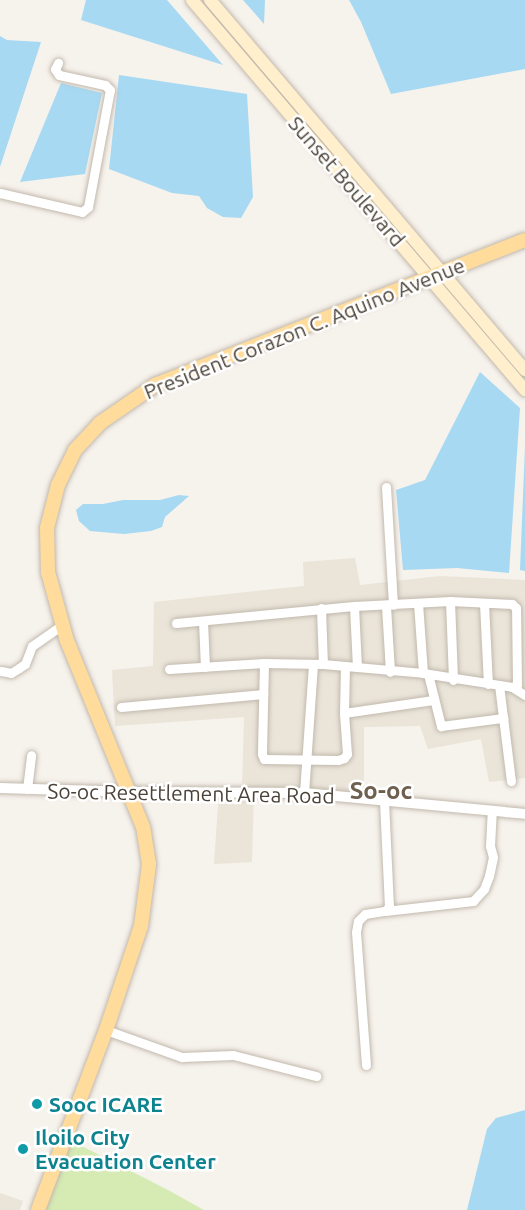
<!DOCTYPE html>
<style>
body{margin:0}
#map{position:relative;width:525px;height:1210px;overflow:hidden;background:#f6f2ec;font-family:Ubuntu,sans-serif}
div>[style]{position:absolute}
.residential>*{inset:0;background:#eae4d9}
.green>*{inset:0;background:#d6ebb4}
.water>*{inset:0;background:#a7d9f3}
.roads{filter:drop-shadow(0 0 2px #c2b9ad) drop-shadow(0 0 2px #c2b9ad)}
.minor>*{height:9px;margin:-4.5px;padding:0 4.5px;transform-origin:4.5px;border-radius:4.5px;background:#fff}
.tertiary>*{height:10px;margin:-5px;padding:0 5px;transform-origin:5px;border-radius:5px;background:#fff}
.secondary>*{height:12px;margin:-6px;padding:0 6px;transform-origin:6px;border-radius:6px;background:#ffefcd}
.primary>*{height:14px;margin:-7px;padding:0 7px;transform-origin:7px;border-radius:7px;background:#ffdc9c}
.dots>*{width:16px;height:16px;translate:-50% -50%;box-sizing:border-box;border:3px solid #fff;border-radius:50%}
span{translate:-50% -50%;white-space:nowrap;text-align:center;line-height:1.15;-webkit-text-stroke:5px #fff;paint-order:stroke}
.street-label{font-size:21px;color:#4b4339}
.culture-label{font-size:21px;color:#0d838f;font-weight:700}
.left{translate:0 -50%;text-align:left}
.quarter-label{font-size:24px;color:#6e604f;font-weight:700}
</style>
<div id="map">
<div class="residential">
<div style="clip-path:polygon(355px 558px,360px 585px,440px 576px,525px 580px,525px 778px,489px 782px,481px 739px,428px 749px,420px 726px,364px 727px,364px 799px,254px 792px,252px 862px,214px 864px,219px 791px,242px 791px,244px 717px,115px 726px,112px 670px,153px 666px,154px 602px,304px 586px,303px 562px)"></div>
<div style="clip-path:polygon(0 1193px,23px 1201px,20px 1210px,0 1210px)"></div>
</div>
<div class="green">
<div style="clip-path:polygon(66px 1138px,168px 1190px,204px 1210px,35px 1210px)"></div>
</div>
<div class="water">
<div style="clip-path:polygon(86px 0,167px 0,223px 65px,81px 20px)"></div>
<div style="clip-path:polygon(243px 0,265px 0,264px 24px)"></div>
<div style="clip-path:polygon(349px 0,525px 0,525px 69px,391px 94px,361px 22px)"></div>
<div style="clip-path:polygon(0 36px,7px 40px,41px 42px,0 167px)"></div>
<div style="clip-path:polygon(119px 75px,247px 94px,253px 197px,241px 218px,223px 217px,207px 208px,199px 196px,172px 193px,109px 169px)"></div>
<div style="clip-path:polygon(61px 83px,102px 93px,85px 174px,20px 182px)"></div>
<div style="clip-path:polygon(480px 372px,520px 408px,509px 573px,457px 568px,403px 570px,396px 490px,425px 480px)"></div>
<div style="clip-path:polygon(525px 447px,525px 571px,520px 570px)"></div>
<div style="clip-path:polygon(179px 495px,189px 496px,165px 517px,162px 527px,151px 531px,124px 534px,90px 531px,79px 521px,76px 510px,83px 504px,103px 504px,123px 500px,160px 500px)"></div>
<div style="clip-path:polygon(525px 1110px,525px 1210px,467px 1210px,487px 1129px,496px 1118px)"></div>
</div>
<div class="roads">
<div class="minor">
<div style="left:0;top:193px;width:84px;rotate:13deg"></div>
<div style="left:82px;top:212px;width:8px;rotate:-40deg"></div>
<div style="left:88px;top:207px;width:119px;rotate:-79.4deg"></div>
<div style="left:110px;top:90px;width:7px;rotate:-135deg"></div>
<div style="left:105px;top:85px;width:47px;rotate:-167.7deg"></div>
<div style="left:59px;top:75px;width:7px;rotate:-124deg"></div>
<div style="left:55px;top:69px;width:7px;rotate:-63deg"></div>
<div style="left:386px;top:487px;width:118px;rotate:86.6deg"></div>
<div style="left:450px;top:601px;width:79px;rotate:87.8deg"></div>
<div style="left:418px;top:603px;width:70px;rotate:85.9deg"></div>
<div style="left:484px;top:603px;width:81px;rotate:87.2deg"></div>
<div style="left:354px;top:606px;width:61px;rotate:87.2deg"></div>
<div style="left:386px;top:606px;width:66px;rotate:86.5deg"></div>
<div style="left:321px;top:608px;width:56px;rotate:88deg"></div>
<div style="left:203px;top:621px;width:46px;rotate:87.5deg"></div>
<div style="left:264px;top:663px;width:91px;rotate:91.3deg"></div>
<div style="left:262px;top:754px;width:5px;rotate:68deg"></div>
<div style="left:264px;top:759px;width:74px;rotate:0.8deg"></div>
<div style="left:338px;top:760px;width:6px;rotate:-18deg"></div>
<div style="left:344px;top:758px;width:5px;rotate:-53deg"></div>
<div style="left:347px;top:754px;width:41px;rotate:-94.2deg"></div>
<div style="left:344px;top:713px;width:47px;rotate:-88.8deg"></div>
<div style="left:169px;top:669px;width:95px;rotate:-3.6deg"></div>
<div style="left:264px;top:663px;width:59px;rotate:1deg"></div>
<div style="left:323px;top:664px;width:100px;rotate:5.1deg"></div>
<div style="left:423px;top:673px;width:90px;rotate:8.9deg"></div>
<div style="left:512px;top:687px;width:5px;rotate:-22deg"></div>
<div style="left:517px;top:685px;width:77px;rotate:-90.7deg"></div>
<div style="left:516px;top:608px;width:6px;rotate:-135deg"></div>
<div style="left:512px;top:604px;width:62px;rotate:-177.2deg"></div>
<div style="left:450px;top:601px;width:96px;rotate:177deg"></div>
<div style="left:354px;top:606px;width:179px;rotate:174.5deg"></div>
<div style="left:1px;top:671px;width:10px;rotate:11deg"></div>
<div style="left:11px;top:673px;width:9px;rotate:-32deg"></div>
<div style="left:19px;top:668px;width:7px;rotate:-34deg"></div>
<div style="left:25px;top:664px;width:19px;rotate:-69deg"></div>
<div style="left:32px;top:646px;width:37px;rotate:-35deg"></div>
<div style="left:428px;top:674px;width:54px;rotate:76deg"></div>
<div style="left:441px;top:726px;width:63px;rotate:-7.4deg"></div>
<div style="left:499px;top:685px;width:97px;rotate:82.9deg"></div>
<div style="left:512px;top:687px;width:15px;rotate:32deg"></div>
<div style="left:121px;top:707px;width:143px;rotate:-5.2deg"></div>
<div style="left:344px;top:713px;width:90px;rotate:-8.3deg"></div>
<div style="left:27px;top:789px;width:34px;rotate:-83deg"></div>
<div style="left:304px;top:793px;width:129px;rotate:-86deg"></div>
<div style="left:385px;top:911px;width:89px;rotate:-6.5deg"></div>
<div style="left:473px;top:901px;width:16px;rotate:-47deg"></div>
<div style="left:484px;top:889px;width:14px;rotate:-69deg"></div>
<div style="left:489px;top:876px;width:19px;rotate:-78deg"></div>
<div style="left:493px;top:857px;width:11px;rotate:-105deg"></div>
<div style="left:490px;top:846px;width:35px;rotate:-87deg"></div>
<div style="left:106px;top:1030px;width:81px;rotate:19.6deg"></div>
<div style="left:182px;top:1057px;width:51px;rotate:-2.2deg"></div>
<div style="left:233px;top:1055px;width:86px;rotate:14.2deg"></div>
<div style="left:366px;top:1065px;width:133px;rotate:-94.3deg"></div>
<div style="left:356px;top:932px;width:11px;rotate:-80deg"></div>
<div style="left:358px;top:921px;width:10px;rotate:-45deg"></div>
<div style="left:365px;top:914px;width:20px;rotate:-9deg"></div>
<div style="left:385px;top:911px;width:6px;rotate:-45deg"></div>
<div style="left:389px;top:907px;width:106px;rotate:-92.7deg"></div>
</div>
<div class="tertiary">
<div style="left:0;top:788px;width:131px;rotate:1.7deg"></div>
<div style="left:131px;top:792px;width:173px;rotate:0.3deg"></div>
<div style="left:304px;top:793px;width:222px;rotate:5.4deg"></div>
</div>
<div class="secondary">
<div style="left:192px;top:0;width:513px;rotate:49.51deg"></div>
<div style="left:210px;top:0;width:486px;rotate:49.6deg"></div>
</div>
<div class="primary">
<div style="left:38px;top:1210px;width:192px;rotate:-69.3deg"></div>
<div style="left:106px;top:1030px;width:110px;rotate:-71.4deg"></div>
<div style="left:141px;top:926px;width:63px;rotate:-82.6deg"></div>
<div style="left:149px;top:864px;width:37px;rotate:-99deg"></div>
<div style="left:143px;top:827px;width:201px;rotate:-112.2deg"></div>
<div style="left:67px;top:641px;width:72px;rotate:-105.4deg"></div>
<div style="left:48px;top:572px;width:44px;rotate:-91.3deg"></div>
<div style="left:47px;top:528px;width:44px;rotate:-75.7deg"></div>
<div style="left:58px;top:485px;width:39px;rotate:-64deg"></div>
<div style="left:75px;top:450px;width:37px;rotate:-47deg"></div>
<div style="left:100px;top:423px;width:67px;rotate:-34.6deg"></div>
<div style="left:155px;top:385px;width:397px;rotate:-21.4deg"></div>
</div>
</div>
<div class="dots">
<div style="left:37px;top:1104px;background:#0f9aa8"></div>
<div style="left:23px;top:1149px;background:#0f9aa8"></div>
</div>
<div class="street-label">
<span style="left:347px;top:181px;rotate:49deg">Sunset Boulevard</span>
<span style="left:304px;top:328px;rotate:-22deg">President Corazon C. Aquino Avenue</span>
<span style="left:191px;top:793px;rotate:1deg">So-oc Resettlement Area Road</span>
</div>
<div class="culture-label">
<span class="left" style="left:49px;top:1104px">Sooc ICARE</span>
<span class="left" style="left:35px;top:1149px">Iloilo City<br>Evacuation Center</span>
</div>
<div class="quarter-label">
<span style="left:381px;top:791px">So-oc</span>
</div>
</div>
